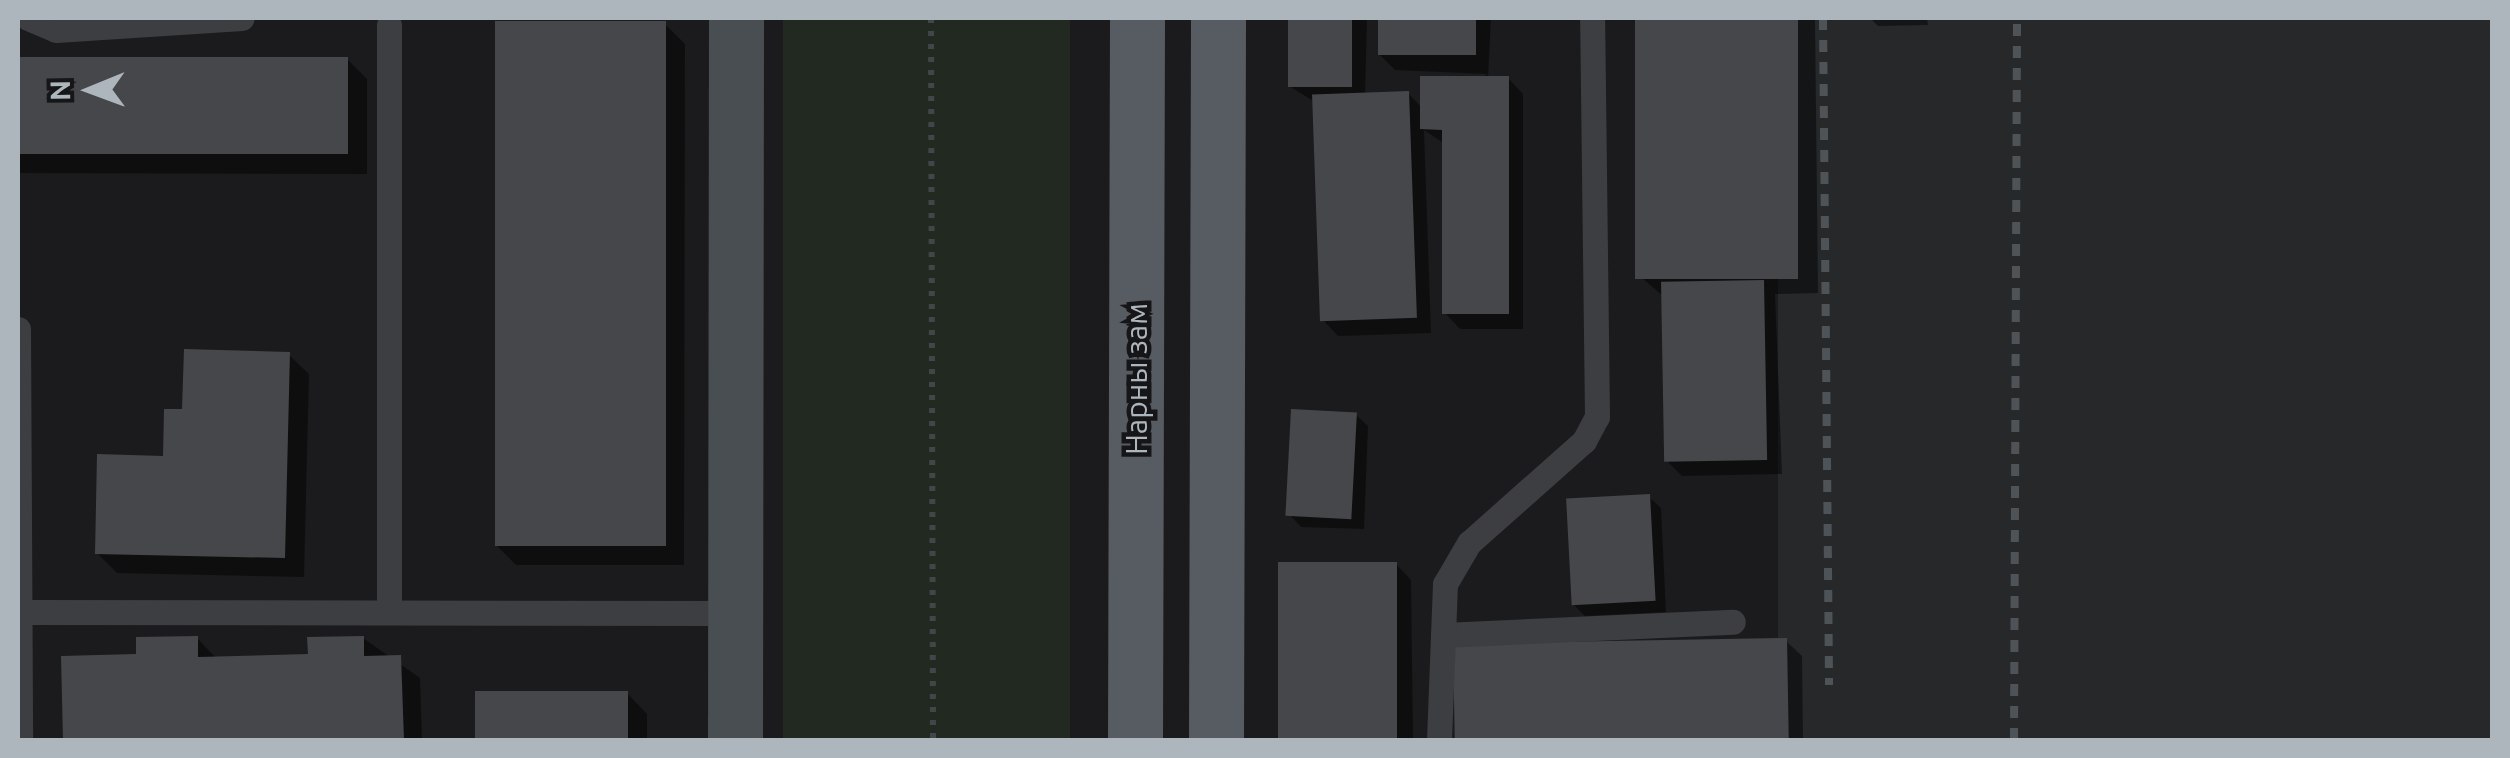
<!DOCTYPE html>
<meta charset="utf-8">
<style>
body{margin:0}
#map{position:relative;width:2510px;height:758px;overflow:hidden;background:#1b1b1d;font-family:Ubuntu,sans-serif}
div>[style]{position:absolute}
.built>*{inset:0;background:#27282a;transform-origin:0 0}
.green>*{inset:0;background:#212920;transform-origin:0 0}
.shadow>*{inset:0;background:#0007}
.building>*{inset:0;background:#45474a;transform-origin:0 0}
.path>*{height:6px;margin-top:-3px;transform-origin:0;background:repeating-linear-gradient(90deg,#414649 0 5px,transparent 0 13px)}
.lane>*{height:25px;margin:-12.5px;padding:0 12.5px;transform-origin:12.5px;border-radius:12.5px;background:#3c3e42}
.secondary>*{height:55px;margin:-27.5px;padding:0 27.5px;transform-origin:27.5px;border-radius:27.5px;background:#494e53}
.primary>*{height:55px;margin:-27.5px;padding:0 27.5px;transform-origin:27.5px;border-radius:27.5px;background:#575c62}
.rail>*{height:8px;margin-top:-4px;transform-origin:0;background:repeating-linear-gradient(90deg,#4e5357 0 12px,transparent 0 22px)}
span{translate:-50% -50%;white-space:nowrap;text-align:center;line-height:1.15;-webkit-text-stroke:9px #161618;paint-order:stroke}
.street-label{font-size:30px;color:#adb6bd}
.frame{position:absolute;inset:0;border:20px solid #adb6bd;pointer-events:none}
.north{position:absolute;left:40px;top:40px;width:100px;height:100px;-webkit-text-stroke:8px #161618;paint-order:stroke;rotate:269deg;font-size:28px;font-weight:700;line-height:40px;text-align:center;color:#adb6bd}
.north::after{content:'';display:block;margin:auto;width:35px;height:45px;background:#adb6bd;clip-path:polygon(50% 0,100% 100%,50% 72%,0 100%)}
</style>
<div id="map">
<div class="built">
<div style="left:1778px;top:18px;width:714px;height:722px"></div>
</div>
<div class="green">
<div style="left:783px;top:18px;width:287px;height:722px"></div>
</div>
<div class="shadow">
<div style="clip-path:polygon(1290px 18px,1367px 18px,1365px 95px,1408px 93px,1422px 108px,1488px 74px,1395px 70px,1379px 54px,1381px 18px,1491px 18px,1488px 78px,1508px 78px,1523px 94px,1523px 329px,1460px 329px,1445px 313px,1445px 144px,1424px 130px,1431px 333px,1338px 336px,1323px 320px,1315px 102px,1289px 86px)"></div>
<div style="clip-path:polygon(1638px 18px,1815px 18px,1818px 293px,1775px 294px,1782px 474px,1682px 476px,1666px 460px,1663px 296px,1642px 278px)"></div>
<div style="clip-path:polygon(1870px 18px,1927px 18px,1928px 25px,1878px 26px)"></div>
<div style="clip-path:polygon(665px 24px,685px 44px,684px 565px,516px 565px,496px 545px)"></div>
<div style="clip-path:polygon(18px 59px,347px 59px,367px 79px,367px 174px,18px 173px)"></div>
<div style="clip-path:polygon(288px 354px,309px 374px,304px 577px,117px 573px,97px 553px,166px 458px,185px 412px)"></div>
<div style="clip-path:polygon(1356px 415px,1368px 426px,1364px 529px,1301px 527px,1290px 515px)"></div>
<div style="clip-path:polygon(1649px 497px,1661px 508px,1666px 612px,1585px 616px,1573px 604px)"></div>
<div style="clip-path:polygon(1396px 564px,1411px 580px,1413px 740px,1283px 740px,1281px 565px)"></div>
<div style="clip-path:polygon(197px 638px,217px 659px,310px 656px,363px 638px,420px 678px,422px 740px,66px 740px,64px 658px,139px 657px)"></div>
<div style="clip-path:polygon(1786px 641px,1802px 656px,1803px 740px,1457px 740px,1456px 647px)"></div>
<div style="clip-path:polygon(627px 693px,647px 714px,647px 740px,477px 740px,477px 694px)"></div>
</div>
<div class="building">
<div style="left:1288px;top:18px;width:64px;height:69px"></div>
<div style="left:1378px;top:18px;width:98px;height:37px"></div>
<div style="left:1635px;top:18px;width:163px;height:261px"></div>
<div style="left:666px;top:21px;width:525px;height:171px;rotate:90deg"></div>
<div style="left:18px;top:57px;width:330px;height:97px"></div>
<div style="clip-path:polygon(1420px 76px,1509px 76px,1509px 314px,1442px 314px,1442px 130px,1420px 129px)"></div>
<div style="left:1409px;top:91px;width:227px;height:97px;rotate:88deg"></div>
<div style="left:1764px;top:280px;width:180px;height:103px;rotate:89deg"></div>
<div style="clip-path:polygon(184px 349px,290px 352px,285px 558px,95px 554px,97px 454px,163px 456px,164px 409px,182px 409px)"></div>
<div style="left:1291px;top:409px;width:66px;height:107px;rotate:3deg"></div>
<div style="left:1650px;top:494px;width:107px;height:84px;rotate:87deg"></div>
<div style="left:1397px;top:562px;width:178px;height:119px;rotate:90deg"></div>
<div style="clip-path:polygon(198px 636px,198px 657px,308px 654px,307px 637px,364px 636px,364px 656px,401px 655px,404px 740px,63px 740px,61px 656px,136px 654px,136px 637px)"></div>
<div style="left:1787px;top:638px;width:102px;height:334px;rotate:89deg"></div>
<div style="left:475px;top:691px;width:153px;height:49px"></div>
</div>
<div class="path">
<div style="left:931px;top:18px;width:722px;rotate:89.84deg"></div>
</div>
<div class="lane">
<div style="left:28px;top:18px;width:30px;rotate:23deg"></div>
<div style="left:56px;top:30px;width:186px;rotate:-3.7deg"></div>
<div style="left:389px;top:25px;width:585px;rotate:90deg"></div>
<div style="left:18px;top:329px;width:411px;rotate:89.7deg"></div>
<div style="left:21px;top:612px;width:714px;rotate:0.08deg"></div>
<div style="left:1443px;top:635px;width:290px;rotate:-2.6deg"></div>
<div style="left:1439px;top:740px;width:156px;rotate:-87.8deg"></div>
<div style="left:1445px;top:584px;width:48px;rotate:-59.7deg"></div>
<div style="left:1469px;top:543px;width:154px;rotate:-41.6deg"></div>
<div style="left:1584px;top:441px;width:27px;rotate:-62deg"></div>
<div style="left:1597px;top:417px;width:399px;rotate:-90.7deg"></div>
</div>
<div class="secondary">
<div style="left:735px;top:740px;width:722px;rotate:-89.92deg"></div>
</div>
<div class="primary">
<div style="left:1135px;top:740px;width:722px;rotate:-89.84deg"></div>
<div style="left:1216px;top:740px;width:722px;rotate:-89.84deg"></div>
</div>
<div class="rail">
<div style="left:1823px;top:18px;width:667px;rotate:89.48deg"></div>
<div style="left:2014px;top:740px;width:722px;rotate:-89.76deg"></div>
</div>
<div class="street-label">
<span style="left:1136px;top:379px;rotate:-90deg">Нарны зам</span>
</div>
<div class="frame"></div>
<div class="north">N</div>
</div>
